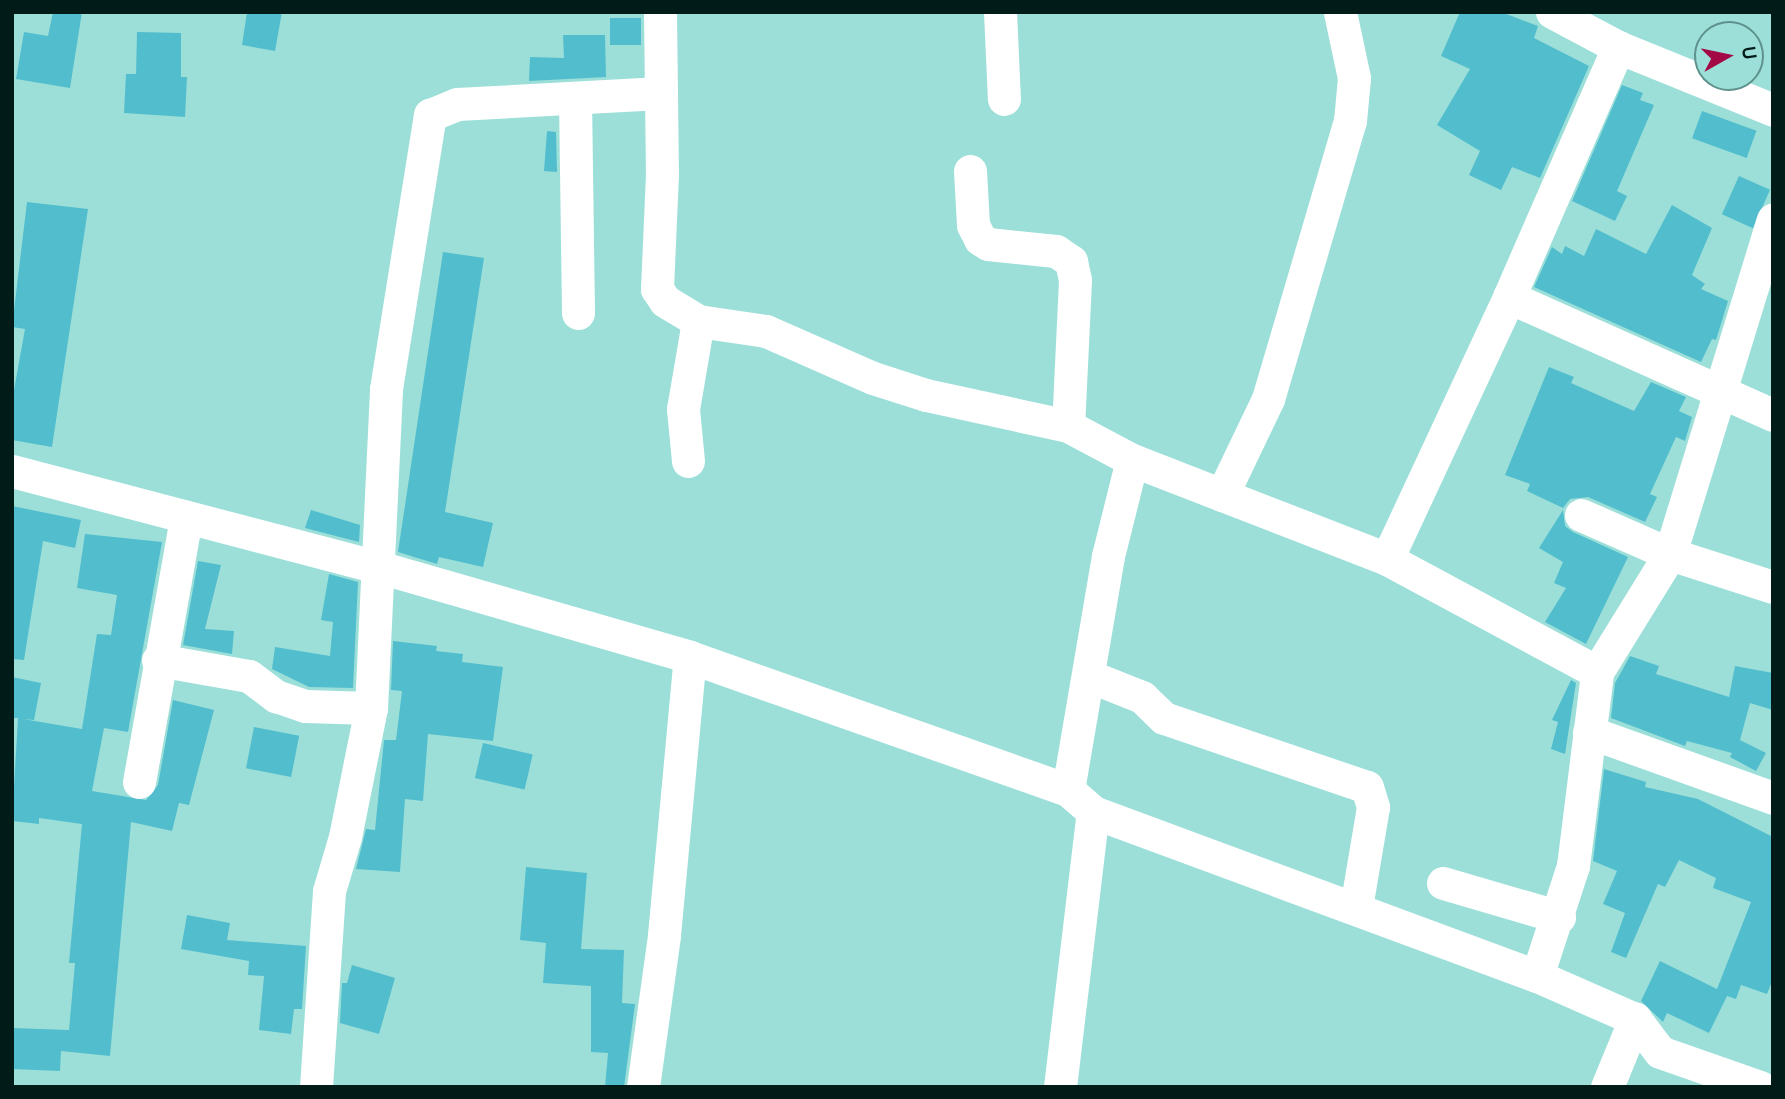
<!DOCTYPE html>
<style>
body{margin:0}
#map{position:relative;width:1785px;height:1099px;overflow:hidden;background:#9cdfd9;font-family:Overpass,sans-serif}
div>[style]{position:absolute}
.building>*{inset:0;background:#52bdcd;transform-origin:0 0}
.minor>*{height:33px;margin:-16.5px;padding:0 16.5px;transform-origin:16.5px;border-radius:16.5px;background:#fff}
span{translate:-50% -50%;white-space:nowrap;text-align:center;line-height:1.15;-webkit-text-stroke:7px #9cdfd9;paint-order:stroke}
.frame{position:absolute;inset:0;border:14px solid #011b19;pointer-events:none}
.north{position:absolute;left:1694px;top:21px;width:70px;height:70px;box-sizing:border-box;background:#9cdfd9;border:2px solid #5e918c;border-radius:50%;rotate:81deg;font-size:19px;font-weight:700;line-height:28px;text-align:center;color:#011b19}
.north::after{content:'';display:block;margin:auto;width:24px;height:32px;background:#a30a45;clip-path:polygon(50% 0,100% 100%,50% 72%,0 100%)}
</style>
<div id="map">
<div class="building">
<div style="clip-path:polygon(53px 12px,82px 12px,70px 88px,16px 79px,24px 32px,48px 36px)"></div>
<div style="clip-path:polygon(247px 12px,282px 12px,275px 51px,242px 45px)"></div>
<div style="clip-path:polygon(1460px 12px,1501px 12px,1538px 26px,1534px 38px,1589px 66px,1540px 178px,1512px 167px,1501px 190px,1469px 175px,1480px 151px,1437px 125px,1470px 69px,1441px 56px)"></div>
<div style="left:610px;top:18px;width:31px;height:27px"></div>
<div style="clip-path:polygon(137px 32px,181px 33px,181px 77px,187px 77px,185px 117px,124px 113px,126px 74px,136px 74px)"></div>
<div style="clip-path:polygon(563px 35px,605px 35px,606px 77px,529px 81px,530px 57px,564px 58px)"></div>
<div style="clip-path:polygon(1622px 85px,1643px 93px,1640px 100px,1654px 105px,1617px 191px,1627px 196px,1615px 221px,1572px 201px)"></div>
<div style="left:1702px;top:111px;width:58px;height:29px;rotate:20deg"></div>
<div style="clip-path:polygon(547px 131px,556px 132px,557px 172px,544px 171px)"></div>
<div style="left:1739px;top:176px;width:34px;height:42px;rotate:24deg"></div>
<div style="clip-path:polygon(27px 202px,88px 209px,52px 447px,12px 440px,12px 401px,25px 329px,12px 327px)"></div>
<div style="clip-path:polygon(1672px 205px,1712px 228px,1692px 275px,1705px 284px,1701px 289px,1728px 301px,1716px 340px,1712px 339px,1701px 362px,1534px 287px,1552px 247px,1562px 254px,1565px 246px,1584px 256px,1596px 229px,1646px 254px)"></div>
<div style="clip-path:polygon(443px 252px,484px 258px,445px 512px,493px 523px,483px 567px,439px 557px,437px 564px,398px 552px)"></div>
<div style="clip-path:polygon(1549px 367px,1574px 377px,1571px 383px,1634px 411px,1651px 382px,1686px 397px,1679px 411px,1692px 417px,1685px 441px,1676px 437px,1650px 494px,1657px 497px,1645px 522px,1588px 497px,1570px 499px,1563px 508px,1527px 491px,1530px 484px,1505px 475px)"></div>
<div style="clip-path:polygon(12px 506px,81px 520px,75px 548px,43px 541px,24px 660px,12px 659px)"></div>
<div style="clip-path:polygon(311px 510px,360px 525px,359px 542px,305px 528px)"></div>
<div style="clip-path:polygon(1563px 510px,1565px 526px,1573px 532px,1628px 557px,1586px 644px,1545px 622px,1566px 588px,1554px 583px,1563px 562px,1539px 548px)"></div>
<div style="clip-path:polygon(85px 534px,162px 542px,128px 732px,104px 728px,92px 791px,146px 800px,158px 785px,173px 700px,214px 710px,189px 805px,179px 803px,172px 831px,131px 822px,110px 1056px,61px 1051px,60px 1071px,12px 1069px,12px 1028px,69px 1030px,75px 963px,69px 963px,82px 824px,39px 818px,39px 824px,12px 821px,18px 718px,12px 718px,12px 677px,41px 683px,34px 720px,23px 719px,82px 729px,97px 634px,111px 635px,117px 595px,77px 588px)"></div>
<div style="clip-path:polygon(198px 561px,221px 565px,205px 629px,234px 631px,232px 654px,183px 645px)"></div>
<div style="clip-path:polygon(329px 574px,358px 582px,353px 688px,309px 687px,272px 669px,275px 647px,330px 656px,333px 622px,321px 620px)"></div>
<div style="clip-path:polygon(393px 641px,437px 646px,436px 651px,463px 654px,462px 662px,503px 667px,493px 741px,428px 734px,423px 801px,405px 799px,400px 872px,356px 869px,366px 829px,375px 830px,384px 740px,396px 740px,402px 691px,391px 690px)"></div>
<div style="clip-path:polygon(1630px 656px,1659px 666px,1656px 674px,1729px 697px,1735px 666px,1773px 673px,1773px 710px,1750px 703px,1740px 740px,1766px 753px,1756px 771px,1730px 757px,1732px 753px,1687px 741px,1685px 746px,1611px 718px,1615px 683px)"></div>
<div style="clip-path:polygon(1571px 680px,1576px 683px,1565px 754px,1551px 749px,1558px 722px,1552px 720px)"></div>
<div style="left:254px;top:727px;width:46px;height:42px;rotate:11deg"></div>
<div style="left:483px;top:743px;width:51px;height:36px;rotate:13deg"></div>
<div style="clip-path:polygon(1604px 769px,1646px 782px,1645px 787px,1698px 799px,1773px 837px,1773px 979px,1767px 994px,1741px 985px,1736px 999px,1727px 996px,1709px 1033px,1667px 1013px,1663px 1022px,1641px 1001px,1660px 961px,1717px 989px,1751px 902px,1713px 888px,1716px 878px,1679px 860px,1665px 887px,1658px 884px,1626px 958px,1611px 952px,1625px 913px,1603px 904px,1617px 871px,1593px 861px)"></div>
<div style="clip-path:polygon(526px 867px,587px 873px,581px 949px,624px 950px,622px 1003px,635px 1004px,624px 1087px,605px 1087px,608px 1053px,591px 1052px,591px 986px,543px 983px,546px 943px,520px 940px)"></div>
<div style="clip-path:polygon(187px 915px,230px 923px,227px 940px,306px 946px,302px 1009px,294px 1009px,291px 1034px,259px 1030px,264px 976px,248px 975px,249px 961px,181px 949px)"></div>
<div style="clip-path:polygon(352px 965px,395px 978px,379px 1034px,340px 1023px,342px 983px,347px 983px)"></div>
</div>
<div class="minor">
<div style="left:660px;top:12px;width:162px;rotate:89.3deg"></div>
<div style="left:662px;top:174px;width:115px;rotate:92.5deg"></div>
<div style="left:657px;top:289px;width:14px;rotate:56deg"></div>
<div style="left:665px;top:301px;width:39px;rotate:31deg"></div>
<div style="left:1000px;top:12px;width:87px;rotate:87.4deg"></div>
<div style="left:1552px;top:12px;width:75px;rotate:27.9deg"></div>
<div style="left:1618px;top:47px;width:167px;rotate:22.1deg"></div>
<div style="left:575px;top:98px;width:215px;rotate:89.2deg"></div>
<div style="left:970px;top:171px;width:54px;rotate:86.8deg"></div>
<div style="left:973px;top:225px;width:16px;rotate:63deg"></div>
<div style="left:980px;top:239px;width:9px;rotate:32deg"></div>
<div style="left:988px;top:244px;width:68px;rotate:5.9deg"></div>
<div style="left:1056px;top:251px;width:18px;rotate:34deg"></div>
<div style="left:1071px;top:261px;width:19px;rotate:78deg"></div>
<div style="left:1075px;top:280px;width:146px;rotate:92.7deg"></div>
<div style="left:1068px;top:426px;width:72px;rotate:28deg"></div>
<div style="left:1509px;top:297px;width:289px;rotate:24.1deg"></div>
<div style="left:688px;top:461px;width:52px;rotate:-95.5deg"></div>
<div style="left:683px;top:409px;width:89px;rotate:-80.3deg"></div>
<div style="left:698px;top:321px;width:69px;rotate:8.4deg"></div>
<div style="left:766px;top:331px;width:117px;rotate:23.7deg"></div>
<div style="left:873px;top:378px;width:56px;rotate:17.8deg"></div>
<div style="left:926px;top:395px;width:145px;rotate:12.3deg"></div>
<div style="left:12px;top:471px;width:379px;rotate:14.7deg"></div>
<div style="left:379px;top:567px;width:324px;rotate:16.1deg"></div>
<div style="left:690px;top:657px;width:401px;rotate:19.4deg"></div>
<div style="left:1068px;top:790px;width:33px;rotate:41deg"></div>
<div style="left:1093px;top:812px;width:473px;rotate:20.3deg"></div>
<div style="left:1537px;top:976px;width:107px;rotate:23.7deg"></div>
<div style="left:1635px;top:1019px;width:41px;rotate:52.9deg"></div>
<div style="left:1660px;top:1052px;width:106px;rotate:19.3deg"></div>
<div style="left:1222px;top:495px;width:106px;rotate:-64.4deg"></div>
<div style="left:1268px;top:399px;width:290px;rotate:-73.6deg"></div>
<div style="left:1350px;top:121px;width:43px;rotate:-84.7deg"></div>
<div style="left:1354px;top:78px;width:67px;rotate:-102deg"></div>
<div style="left:1581px;top:515px;width:97px;rotate:23.7deg"></div>
<div style="left:1670px;top:554px;width:108px;rotate:17.8deg"></div>
<div style="left:1387px;top:559px;width:289px;rotate:-65deg"></div>
<div style="left:1509px;top:297px;width:273px;rotate:-66.4deg"></div>
<div style="left:158px;top:660px;width:92px;rotate:10deg"></div>
<div style="left:249px;top:676px;width:34px;rotate:37deg"></div>
<div style="left:276px;top:696px;width:31px;rotate:19deg"></div>
<div style="left:305px;top:706px;width:66px;rotate:1.7deg"></div>
<div style="left:1089px;top:676px;width:57px;rotate:21.6deg"></div>
<div style="left:1142px;top:697px;width:30px;rotate:44deg"></div>
<div style="left:1164px;top:718px;width:214px;rotate:18.8deg"></div>
<div style="left:1367px;top:787px;width:21px;rotate:73deg"></div>
<div style="left:1373px;top:807px;width:102px;rotate:99.6deg"></div>
<div style="left:1589px;top:732px;width:195px;rotate:19.7deg"></div>
<div style="left:139px;top:782px;width:268px;rotate:-79.9deg"></div>
<div style="left:1068px;top:790px;width:237px;rotate:-80.3deg"></div>
<div style="left:1108px;top:556px;width:99px;rotate:-76deg"></div>
<div style="left:1132px;top:460px;width:274px;rotate:21.2deg"></div>
<div style="left:1387px;top:559px;width:238px;rotate:28.3deg"></div>
<div style="left:1443px;top:883px;width:121px;rotate:16.3deg"></div>
<div style="left:1537px;top:976px;width:116px;rotate:-71.9deg"></div>
<div style="left:1573px;top:866px;width:195px;rotate:-82.9deg"></div>
<div style="left:1597px;top:672px;width:139px;rotate:-58.3deg"></div>
<div style="left:1670px;top:554px;width:350px;rotate:-72.9deg"></div>
<div style="left:316px;top:1087px;width:196px;rotate:-86.2deg"></div>
<div style="left:329px;top:891px;width:56px;rotate:-73.5deg"></div>
<div style="left:345px;top:837px;width:132px;rotate:-78.6deg"></div>
<div style="left:371px;top:708px;width:319px;rotate:-87.3deg"></div>
<div style="left:386px;top:389px;width:278px;rotate:-80.9deg"></div>
<div style="left:430px;top:115px;width:29px;rotate:-22deg"></div>
<div style="left:457px;top:104px;width:204px;rotate:-3.1deg"></div>
<div style="left:643px;top:1087px;width:153px;rotate:-82.1deg"></div>
<div style="left:664px;top:935px;width:279px;rotate:-84.7deg"></div>
<div style="left:1060px;top:1087px;width:277px;rotate:-83.2deg"></div>
<div style="left:1607px;top:1087px;width:74px;rotate:-67.6deg"></div>
</div>
<div class="frame"></div>
<div class="north">U</div>
</div>
